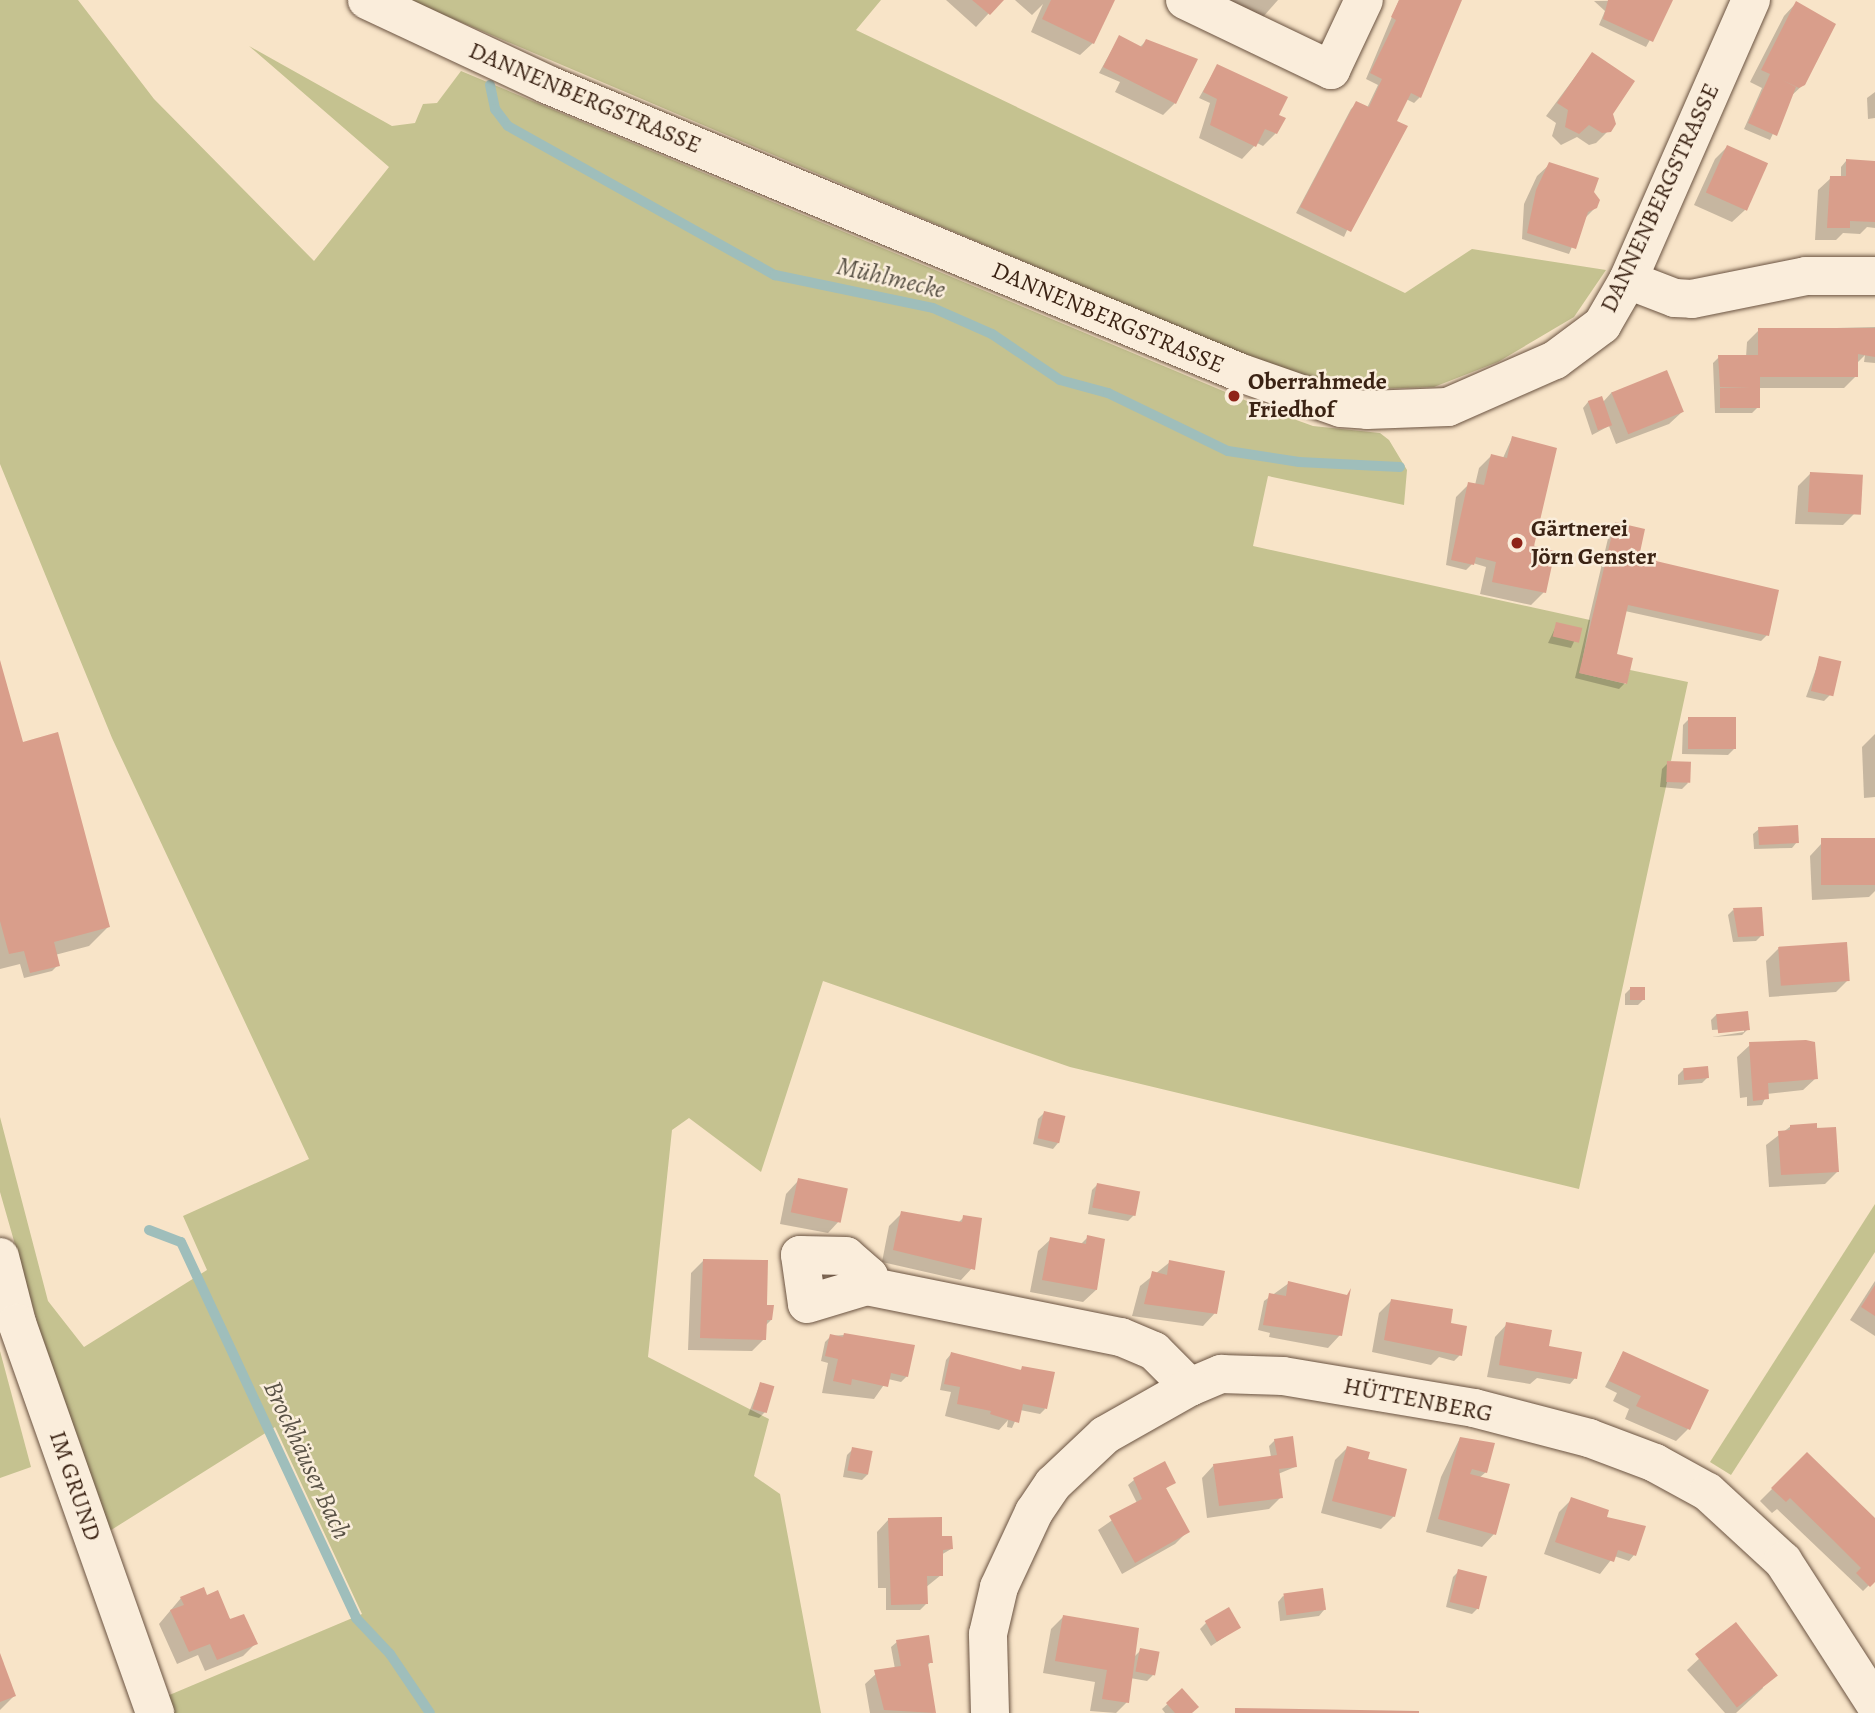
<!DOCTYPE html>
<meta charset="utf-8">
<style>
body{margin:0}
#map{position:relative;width:1875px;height:1713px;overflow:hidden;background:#f8e4c8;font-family:Alegreya,serif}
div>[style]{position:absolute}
.green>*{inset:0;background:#c5c290}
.shadow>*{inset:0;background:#0003}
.stream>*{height:10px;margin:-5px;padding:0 5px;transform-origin:5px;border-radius:5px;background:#9fbebb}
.building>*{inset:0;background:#d99e8b;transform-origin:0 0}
.roads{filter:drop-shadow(0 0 2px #6a5341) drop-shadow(0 0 2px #6a5341)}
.street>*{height:38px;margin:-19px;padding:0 19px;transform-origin:19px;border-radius:19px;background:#faeddb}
.secondary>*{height:38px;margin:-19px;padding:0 19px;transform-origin:19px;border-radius:19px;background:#faeddb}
.dots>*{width:19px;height:19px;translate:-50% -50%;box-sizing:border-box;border:4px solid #faeddb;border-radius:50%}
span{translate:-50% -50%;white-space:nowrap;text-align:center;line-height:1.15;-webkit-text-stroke:5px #faeddb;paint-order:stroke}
.street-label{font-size:24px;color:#3b2314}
.poi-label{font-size:24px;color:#3b2314;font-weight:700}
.left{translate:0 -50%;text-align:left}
.water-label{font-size:26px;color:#595246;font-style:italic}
</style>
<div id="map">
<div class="green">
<div style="clip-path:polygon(0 0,78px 0,154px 99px,314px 261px,389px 167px,249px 46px,392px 126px,415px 123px,423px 104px,437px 103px,461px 71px,1266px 409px,1313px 426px,1380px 433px,1389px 440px,1407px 470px,1404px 505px,1268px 476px,1253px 546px,1590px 620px,1580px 673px,1626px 684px,1630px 670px,1688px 682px,1671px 761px,1667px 761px,1667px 782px,1579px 1189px,1070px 1067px,823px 981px,761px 1172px,689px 1118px,672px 1130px,648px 1357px,769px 1419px,754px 1476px,780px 1494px,821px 1713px,173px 1713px,167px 1696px,362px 1614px,275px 1427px,108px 1532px,48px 1360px,0 1192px,0 1117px,48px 1301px,84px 1347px,207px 1270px,183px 1216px,309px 1159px,112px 738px,0 464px)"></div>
<div style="clip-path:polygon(409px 0,881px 0,856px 30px,1405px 293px,1472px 249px,1606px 270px,1574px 317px,1498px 362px,1434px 387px,1342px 390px,1244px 355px)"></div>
<div style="clip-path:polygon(1875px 1204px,1875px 1252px,1731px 1475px,1710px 1462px)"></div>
<div style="clip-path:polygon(0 1351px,31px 1467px,0 1478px)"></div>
</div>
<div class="shadow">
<div style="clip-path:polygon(946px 0,1001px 0,976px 27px)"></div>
<div style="clip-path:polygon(1015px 0,1113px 0,1093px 43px,1080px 55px,1031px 32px,1043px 4px,1032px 15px)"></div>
<div style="clip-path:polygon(1208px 0,1278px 0,1256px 25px)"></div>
<div style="clip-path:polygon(1399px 0,1461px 0,1420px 97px,1414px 103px,1406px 99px,1344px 237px,1296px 213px,1351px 109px,1356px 104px,1367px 108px,1378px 85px,1366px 79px)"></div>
<div style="clip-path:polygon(1672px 0,1646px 47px,1599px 25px,1605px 11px,1594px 1px)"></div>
<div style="clip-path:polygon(1796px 3px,1804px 84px,1790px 97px,1770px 140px,1744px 129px,1762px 88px,1750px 82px,1784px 16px)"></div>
<div style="clip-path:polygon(1119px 37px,1139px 48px,1146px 41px,1175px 103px,1163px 115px,1115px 92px,1120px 82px,1099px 73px)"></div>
<div style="clip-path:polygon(1592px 54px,1611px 114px,1609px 130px,1596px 143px,1589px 145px,1577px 137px,1561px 145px,1552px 136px,1556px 123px,1546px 116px)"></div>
<div style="clip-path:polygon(1217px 66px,1277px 115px,1276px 133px,1263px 146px,1257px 143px,1242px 159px,1199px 138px,1210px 103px,1199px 98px)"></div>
<div style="clip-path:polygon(1875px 92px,1875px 118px,1868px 119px,1867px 98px)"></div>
<div style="clip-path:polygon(1727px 147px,1745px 210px,1732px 222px,1694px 205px,1715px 159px)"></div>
<div style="clip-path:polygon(1846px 161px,1875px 193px,1875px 228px,1867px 227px,1860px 234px,1843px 233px,1836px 240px,1815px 240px,1818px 190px,1831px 178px,1841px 178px,1841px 167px)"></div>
<div style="clip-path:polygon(1550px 164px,1592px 192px,1596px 207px,1583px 220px,1569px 254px,1522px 239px,1524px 204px,1537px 176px)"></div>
<div style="clip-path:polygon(1875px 327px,1875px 363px,1864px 362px,1865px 355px,1856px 364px,1856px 376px,1844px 388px,1757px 388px,1758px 407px,1752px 413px,1715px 413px,1713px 363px,1719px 357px,1746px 357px,1747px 342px,1759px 330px)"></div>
<div style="clip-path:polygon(1612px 392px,1682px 412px,1669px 424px,1616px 444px,1609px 426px,1592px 435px,1583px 408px,1588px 402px,1603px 402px)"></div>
<div style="clip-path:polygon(1512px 438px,1544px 592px,1531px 605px,1480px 594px,1486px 567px,1473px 563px,1466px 570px,1446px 565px,1456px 497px,1469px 484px,1475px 485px,1479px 468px,1492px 455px,1503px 458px)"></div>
<div style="clip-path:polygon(1810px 474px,1855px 513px,1843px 525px,1795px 524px,1798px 486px)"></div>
<div style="clip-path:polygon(1615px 524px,1637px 558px,1767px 635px,1761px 641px,1625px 611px,1615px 655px,1625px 683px,1619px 689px,1575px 678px,1610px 530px)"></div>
<div style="clip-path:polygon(1557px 624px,1580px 629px,1571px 648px,1548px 643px)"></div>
<div style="clip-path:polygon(1820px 658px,1830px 695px,1824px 701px,1806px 697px)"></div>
<div style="clip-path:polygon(0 663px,21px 741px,108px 927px,89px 946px,55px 955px,58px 965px,52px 971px,24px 978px,20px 964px,0 969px)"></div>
<div style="clip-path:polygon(1689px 719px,1734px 749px,1728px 755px,1682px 754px,1683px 725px)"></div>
<div style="clip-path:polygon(1875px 734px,1875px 797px,1864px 798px,1862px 747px)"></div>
<div style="clip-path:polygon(1668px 763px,1688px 783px,1682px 789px,1660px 787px,1662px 769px)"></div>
<div style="clip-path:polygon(1759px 829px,1797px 842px,1792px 848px,1754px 849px,1753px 834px)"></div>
<div style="clip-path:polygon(1875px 840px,1875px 891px,1869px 897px,1812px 900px,1810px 856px,1822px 843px)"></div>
<div style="clip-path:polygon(1733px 910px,1762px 935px,1756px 941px,1733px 942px,1728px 915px)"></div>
<div style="clip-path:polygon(1779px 948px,1848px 980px,1836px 992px,1769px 997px,1766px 961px)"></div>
<div style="clip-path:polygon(1631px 988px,1643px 1000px,1638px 1005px,1625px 1005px,1625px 994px)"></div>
<div style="clip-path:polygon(1717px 1014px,1748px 1029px,1742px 1035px,1712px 1037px,1744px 1032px,1744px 1028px,1712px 1030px,1711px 1020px)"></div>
<div style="clip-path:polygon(1750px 1045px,1816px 1078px,1803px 1090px,1767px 1094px,1762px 1105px,1747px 1106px,1747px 1097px,1740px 1098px,1737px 1057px)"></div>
<div style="clip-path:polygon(1683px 1070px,1708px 1077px,1702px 1083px,1678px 1085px,1678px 1075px)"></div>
<div style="clip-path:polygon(1044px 1113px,1058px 1143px,1053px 1149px,1033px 1144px,1038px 1119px)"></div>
<div style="clip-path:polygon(1791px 1126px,1834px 1129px,1837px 1172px,1825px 1184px,1769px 1187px,1766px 1145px)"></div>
<div style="clip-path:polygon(798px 1181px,840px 1220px,828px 1233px,780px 1224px,786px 1194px)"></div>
<div style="clip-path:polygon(1098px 1184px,1134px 1215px,1128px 1221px,1088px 1214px,1092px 1190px)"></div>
<div style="clip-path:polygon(902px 1213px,958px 1223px,964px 1217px,973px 1267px,961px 1280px,882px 1262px,889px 1226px)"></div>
<div style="clip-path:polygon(1088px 1237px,1096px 1290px,1083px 1302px,1030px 1292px,1038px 1251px,1051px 1239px,1080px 1245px)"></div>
<div style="clip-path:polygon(704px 1260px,771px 1320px,765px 1326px,764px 1339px,752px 1351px,688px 1350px,691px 1273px)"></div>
<div style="clip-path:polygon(1170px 1262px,1215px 1313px,1203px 1326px,1132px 1316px,1140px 1286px)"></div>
<div style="clip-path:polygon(1875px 1281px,1875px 1336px,1850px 1320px)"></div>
<div style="clip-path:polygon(1289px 1283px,1340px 1335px,1328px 1348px,1269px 1337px,1270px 1333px,1258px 1330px,1264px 1301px)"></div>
<div style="clip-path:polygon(1392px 1300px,1449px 1324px,1460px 1355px,1454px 1361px,1439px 1357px,1431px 1365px,1372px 1352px,1379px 1313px)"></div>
<div style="clip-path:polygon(1507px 1324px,1547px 1347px,1575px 1378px,1570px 1384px,1537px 1378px,1530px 1384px,1487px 1377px,1495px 1337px)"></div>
<div style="clip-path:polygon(844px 1335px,907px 1376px,901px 1382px,888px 1379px,874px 1399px,822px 1393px,828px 1363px,821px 1361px,825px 1342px,831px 1336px)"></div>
<div style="clip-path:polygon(1623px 1353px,1688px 1429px,1676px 1441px,1625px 1419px,1629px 1409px,1613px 1401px,1617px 1393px,1605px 1387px)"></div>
<div style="clip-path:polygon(951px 1354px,1019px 1371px,1023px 1368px,1045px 1409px,1040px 1414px,1020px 1410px,1012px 1428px,1007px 1427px,1008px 1420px,999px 1430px,945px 1416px,951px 1392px,940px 1390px,946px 1360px)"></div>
<div style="clip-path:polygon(760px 1384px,765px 1412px,759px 1418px,748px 1415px)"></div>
<div style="clip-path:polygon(1460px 1438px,1486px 1472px,1479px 1478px,1494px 1534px,1482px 1547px,1426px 1532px,1441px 1477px)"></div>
<div style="clip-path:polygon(1275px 1440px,1295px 1467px,1278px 1474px,1281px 1497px,1269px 1509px,1207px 1518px,1202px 1478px,1214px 1465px,1271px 1457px,1269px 1446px)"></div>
<div style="clip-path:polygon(1347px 1448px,1365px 1460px,1394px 1516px,1381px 1529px,1321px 1513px,1335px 1460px)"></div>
<div style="clip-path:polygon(853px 1449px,868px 1474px,862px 1480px,843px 1477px,847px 1455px)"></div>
<div style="clip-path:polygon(1807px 1454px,1875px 1521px,1875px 1579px,1863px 1591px,1777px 1509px,1772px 1513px,1760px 1501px)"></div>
<div style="clip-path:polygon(1134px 1480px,1174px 1482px,1165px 1489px,1188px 1531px,1175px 1544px,1122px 1574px,1098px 1530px,1137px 1503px,1128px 1485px)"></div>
<div style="clip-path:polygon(1572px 1499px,1605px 1518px,1644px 1527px,1634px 1555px,1629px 1561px,1614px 1556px,1600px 1574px,1544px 1554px,1559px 1512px)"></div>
<div style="clip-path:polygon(889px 1519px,951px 1549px,941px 1555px,941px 1575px,925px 1588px,926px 1604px,920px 1610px,886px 1610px,886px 1588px,878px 1588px,877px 1532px)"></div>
<div style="clip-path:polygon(1459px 1571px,1478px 1608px,1472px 1614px,1446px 1607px,1453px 1577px)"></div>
<div style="clip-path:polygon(1283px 1596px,1324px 1610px,1319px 1616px,1280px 1621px,1278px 1602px)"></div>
<div style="clip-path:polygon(207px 1597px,256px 1643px,243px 1656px,205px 1671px,198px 1655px,177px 1664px,159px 1624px,181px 1598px)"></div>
<div style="clip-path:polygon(1063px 1617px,1133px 1658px,1141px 1650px,1153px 1675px,1147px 1681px,1130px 1678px,1127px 1702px,1116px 1713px,1090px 1711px,1095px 1682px,1043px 1673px,1051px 1629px)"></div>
<div style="clip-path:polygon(1206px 1623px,1239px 1627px,1211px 1646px,1200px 1629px)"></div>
<div style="clip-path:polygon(1735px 1625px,1763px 1688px,1736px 1713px,1725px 1713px,1687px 1670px)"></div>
<div style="clip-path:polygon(897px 1642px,931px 1662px,926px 1667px,934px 1713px,870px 1713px,865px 1684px,878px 1672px,895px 1669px,891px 1647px)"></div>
<div style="clip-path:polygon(0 1657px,14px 1696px,0 1710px)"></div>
<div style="clip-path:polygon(1182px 1691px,1190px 1713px,1165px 1713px,1162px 1709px)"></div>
</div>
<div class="stream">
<div style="left:490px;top:85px;width:25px;rotate:78deg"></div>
<div style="left:495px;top:109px;width:21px;rotate:53deg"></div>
<div style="left:508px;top:126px;width:306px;rotate:29.2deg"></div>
<div style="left:775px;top:275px;width:161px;rotate:11.8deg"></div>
<div style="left:933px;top:308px;width:64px;rotate:23.8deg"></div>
<div style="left:992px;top:334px;width:82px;rotate:34.1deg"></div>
<div style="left:1060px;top:380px;width:50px;rotate:15.2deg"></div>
<div style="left:1108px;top:393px;width:133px;rotate:25.8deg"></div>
<div style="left:1228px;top:451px;width:72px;rotate:8.8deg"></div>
<div style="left:1299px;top:462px;width:101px;rotate:2.8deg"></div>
<div style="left:149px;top:1230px;width:34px;rotate:21deg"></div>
<div style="left:181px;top:1242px;width:415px;rotate:65deg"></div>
<div style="left:356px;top:1618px;width:50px;rotate:46.6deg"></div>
<div style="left:390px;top:1654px;width:71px;rotate:55.9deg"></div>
</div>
<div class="building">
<div style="clip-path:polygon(972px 0,1004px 0,990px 15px)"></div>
<div style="clip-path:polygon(1051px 0,1115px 0,1094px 44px,1042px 19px)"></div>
<div style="clip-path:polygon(1399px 0,1462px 0,1421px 98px,1411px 93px,1397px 121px,1408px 126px,1351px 232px,1300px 207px,1356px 101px,1369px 107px,1382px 79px,1370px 73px,1396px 20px,1391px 17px)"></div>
<div style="clip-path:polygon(1608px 0,1673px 0,1653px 42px,1603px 19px)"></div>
<div style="clip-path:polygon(1796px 1px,1836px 24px,1805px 85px,1799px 88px,1782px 80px,1796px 87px,1777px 136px,1748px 123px,1770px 74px,1761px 70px)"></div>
<div style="clip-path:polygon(1119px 35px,1142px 47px,1146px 39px,1198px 59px,1176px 104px,1103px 67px)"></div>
<div style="clip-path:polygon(1592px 52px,1635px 81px,1613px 114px,1616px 124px,1611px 132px,1602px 133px,1589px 125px,1579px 134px,1565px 127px,1568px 110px,1557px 103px)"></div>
<div style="clip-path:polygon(1217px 64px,1288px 97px,1279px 115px,1286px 118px,1277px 134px,1265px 129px,1256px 147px,1210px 125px,1217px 99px,1203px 92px)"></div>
<div style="left:1727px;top:145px;width:45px;height:52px;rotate:24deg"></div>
<div style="clip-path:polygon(1846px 159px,1875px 161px,1875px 222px,1850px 221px,1850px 228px,1827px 228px,1830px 176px,1846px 176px)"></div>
<div style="clip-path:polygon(1549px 162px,1599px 178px,1594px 192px,1600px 200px,1597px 208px,1588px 212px,1576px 249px,1527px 233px,1536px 190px)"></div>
<div style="clip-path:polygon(1758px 328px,1875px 328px,1875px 357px,1858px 354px,1858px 377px,1760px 377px,1760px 408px,1720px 408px,1720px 388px,1750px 387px,1720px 387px,1718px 355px,1758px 355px)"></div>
<div style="left:1667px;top:370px;width:45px;height:60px;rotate:68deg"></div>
<div style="left:1602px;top:396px;width:31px;height:15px;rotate:71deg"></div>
<div style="clip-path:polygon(1512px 436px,1557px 448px,1534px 546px,1555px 551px,1546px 593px,1492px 582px,1496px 562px,1476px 557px,1474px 565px,1451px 560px,1468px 482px,1484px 485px,1491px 454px,1507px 458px)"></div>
<div style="left:1810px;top:472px;width:53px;height:40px;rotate:3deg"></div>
<div style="clip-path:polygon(1615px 522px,1645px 529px,1639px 557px,1779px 590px,1769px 636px,1628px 605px,1617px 654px,1633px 658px,1627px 684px,1579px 673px)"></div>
<div style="left:1556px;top:622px;width:27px;height:15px;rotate:13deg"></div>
<div style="left:1819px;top:656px;width:23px;height:36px;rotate:13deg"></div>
<div style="clip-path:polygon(0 660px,23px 742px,58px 732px,110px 927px,54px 942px,60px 966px,30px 973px,24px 951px,9px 954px,0 921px)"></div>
<div style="left:1688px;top:717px;width:48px;height:32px"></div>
<div style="left:1667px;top:761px;width:24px;height:21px;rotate:2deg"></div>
<div style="left:1798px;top:825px;width:18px;height:40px;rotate:87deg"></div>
<div style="left:1875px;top:838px;width:47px;height:54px;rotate:90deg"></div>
<div style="clip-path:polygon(1762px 907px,1764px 936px,1738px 937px,1733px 908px)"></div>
<div style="left:1847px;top:942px;width:39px;height:69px;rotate:86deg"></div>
<div style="left:1630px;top:987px;width:15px;height:13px"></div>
<div style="left:1748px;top:1011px;width:19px;height:32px;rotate:84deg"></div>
<div style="clip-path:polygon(1806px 1040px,1815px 1042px,1818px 1079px,1768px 1083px,1769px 1099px,1753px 1101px,1749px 1042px)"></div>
<div style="left:1708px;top:1066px;width:12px;height:25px;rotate:85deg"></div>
<div style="left:1044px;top:1111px;width:22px;height:28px;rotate:13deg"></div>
<div style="clip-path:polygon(1817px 1123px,1817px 1128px,1836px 1127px,1839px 1172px,1781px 1175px,1778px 1131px,1790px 1130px,1790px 1125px)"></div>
<div style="left:798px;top:1178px;width:51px;height:35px;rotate:12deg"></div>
<div style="left:1097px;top:1183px;width:44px;height:25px;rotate:11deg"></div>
<div style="clip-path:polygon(901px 1211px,962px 1222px,963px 1215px,982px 1218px,975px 1270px,893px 1250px)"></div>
<div style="clip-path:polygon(1087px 1235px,1105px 1239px,1097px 1290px,1042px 1280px,1050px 1237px,1086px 1244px)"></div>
<div style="clip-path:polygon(703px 1259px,768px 1260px,767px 1305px,774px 1305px,772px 1320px,767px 1320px,766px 1340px,700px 1338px)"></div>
<div style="clip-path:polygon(1169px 1260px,1225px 1271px,1217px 1314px,1144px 1304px,1152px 1271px,1167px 1275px)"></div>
<div style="clip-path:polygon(1288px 1281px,1347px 1295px,1351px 1288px,1342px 1336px,1263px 1325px,1269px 1293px,1286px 1296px)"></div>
<div style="clip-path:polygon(1875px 1285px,1875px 1316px,1861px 1307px)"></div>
<div style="clip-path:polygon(1391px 1299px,1453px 1309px,1451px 1323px,1467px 1326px,1462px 1356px,1384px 1340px)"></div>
<div style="clip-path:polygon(1506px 1322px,1552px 1330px,1549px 1346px,1582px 1352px,1577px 1379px,1499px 1365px)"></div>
<div style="clip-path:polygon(844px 1333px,915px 1345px,908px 1377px,891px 1373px,888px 1387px,852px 1379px,851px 1385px,833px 1381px,838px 1359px,825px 1356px,830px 1334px,843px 1337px)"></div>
<div style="clip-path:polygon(1623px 1351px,1709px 1390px,1690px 1430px,1636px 1406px,1641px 1396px,1609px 1381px)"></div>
<div style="clip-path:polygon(951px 1352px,1021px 1370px,1022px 1366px,1055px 1372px,1047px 1409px,1023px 1404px,1019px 1423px,990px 1414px,991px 1411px,957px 1404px,960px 1387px,944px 1384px)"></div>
<div style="left:760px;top:1382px;width:15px;height:28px;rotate:16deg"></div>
<div style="clip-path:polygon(1293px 1436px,1297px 1467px,1279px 1469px,1283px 1498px,1219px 1506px,1213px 1464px,1277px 1455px,1274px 1439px)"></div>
<div style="clip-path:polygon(1460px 1437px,1495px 1443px,1487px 1473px,1472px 1469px,1470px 1474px,1510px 1484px,1496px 1535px,1438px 1519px)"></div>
<div style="clip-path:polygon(1347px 1446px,1370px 1452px,1368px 1459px,1407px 1469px,1395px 1517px,1332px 1501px)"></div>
<div style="left:852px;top:1447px;width:21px;height:24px;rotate:11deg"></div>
<div style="clip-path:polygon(1807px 1452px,1875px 1518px,1875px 1582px,1870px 1587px,1856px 1573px,1861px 1568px,1832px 1539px,1790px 1498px,1786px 1502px,1771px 1488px)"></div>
<div style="clip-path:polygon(1165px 1461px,1176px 1483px,1166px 1488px,1190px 1532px,1135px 1563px,1109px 1516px,1142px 1499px,1133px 1478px)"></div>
<div style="clip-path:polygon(1571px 1497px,1609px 1510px,1607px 1517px,1646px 1526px,1636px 1556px,1618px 1550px,1614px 1562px,1555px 1542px)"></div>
<div style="clip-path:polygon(942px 1517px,942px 1536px,952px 1536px,953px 1549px,943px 1550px,943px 1576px,927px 1576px,928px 1604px,891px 1605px,888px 1518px)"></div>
<div style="left:1458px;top:1569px;width:30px;height:34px;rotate:14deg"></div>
<div style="clip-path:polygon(204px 1587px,207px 1595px,218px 1590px,230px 1619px,244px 1614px,258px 1644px,217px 1660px,210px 1644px,189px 1652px,170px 1610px,184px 1605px,180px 1597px)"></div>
<div style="left:1323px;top:1588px;width:22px;height:40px;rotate:82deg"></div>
<div style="left:1229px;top:1607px;width:24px;height:28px;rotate:60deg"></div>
<div style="clip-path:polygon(1063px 1615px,1139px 1628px,1129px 1703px,1102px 1699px,1107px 1670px,1055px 1661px)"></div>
<div style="left:1736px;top:1622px;width:68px;height:52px;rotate:52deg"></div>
<div style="clip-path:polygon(929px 1635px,933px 1663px,928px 1663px,936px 1713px,884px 1710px,874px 1670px,901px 1666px,896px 1640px)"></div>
<div style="left:1140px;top:1648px;width:20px;height:24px;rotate:11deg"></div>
<div style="clip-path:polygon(0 1653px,16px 1696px,0 1702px)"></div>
<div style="clip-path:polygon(1182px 1688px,1199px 1707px,1192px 1713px,1175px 1713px,1166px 1703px)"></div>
<div style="clip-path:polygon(1235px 1708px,1419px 1711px,1419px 1713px,1235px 1713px)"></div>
</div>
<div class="roads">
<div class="street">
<div style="left:367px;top:0;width:198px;rotate:25.1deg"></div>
<div style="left:546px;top:84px;width:753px;rotate:22.58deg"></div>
<div style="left:1241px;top:373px;width:106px;rotate:19.3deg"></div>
<div style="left:1341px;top:408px;width:26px;rotate:4deg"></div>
<div style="left:1367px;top:410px;width:81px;rotate:-2.1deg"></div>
<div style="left:1448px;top:407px;width:117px;rotate:-23.7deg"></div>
<div style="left:1555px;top:360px;width:59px;rotate:-36.7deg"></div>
<div style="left:1602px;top:325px;width:52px;rotate:-60deg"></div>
<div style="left:1628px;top:280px;width:306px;rotate:-66.3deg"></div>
<div style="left:1185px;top:0;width:162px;rotate:25.6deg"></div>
<div style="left:1331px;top:70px;width:77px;rotate:-64.8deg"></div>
<div style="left:1628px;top:280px;width:50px;rotate:21deg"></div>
<div style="left:1675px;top:298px;width:17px;rotate:3deg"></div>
<div style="left:1692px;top:299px;width:116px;rotate:-11.4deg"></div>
<div style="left:1806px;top:276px;width:69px"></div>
<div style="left:867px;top:1286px;width:10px;rotate:-79deg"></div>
<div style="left:869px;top:1276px;width:30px;rotate:-139deg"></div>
<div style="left:846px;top:1256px;width:46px;rotate:-178.8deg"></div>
<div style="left:800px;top:1255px;width:49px;rotate:81.9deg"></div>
<div style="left:807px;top:1304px;width:63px;rotate:-16.7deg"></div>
<div style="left:867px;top:1286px;width:259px;rotate:11.4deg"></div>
<div style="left:1121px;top:1337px;width:36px;rotate:23deg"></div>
<div style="left:1154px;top:1351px;width:51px;rotate:45deg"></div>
<div style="left:1190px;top:1387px;width:34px;rotate:-23deg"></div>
<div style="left:1221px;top:1374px;width:62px;rotate:1.8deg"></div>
<div style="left:1283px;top:1376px;width:194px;rotate:9.5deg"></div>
<div style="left:1474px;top:1408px;width:119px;rotate:14.6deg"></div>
<div style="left:1589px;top:1438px;width:71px;rotate:20.7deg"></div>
<div style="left:1655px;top:1463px;width:60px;rotate:28.7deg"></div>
<div style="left:1708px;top:1492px;width:102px;rotate:42.6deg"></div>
<div style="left:1783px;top:1561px;width:170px;rotate:57.2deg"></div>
<div style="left:990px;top:1713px;width:79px;rotate:-91.5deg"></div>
<div style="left:988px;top:1634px;width:48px;rotate:-76.8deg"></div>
<div style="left:999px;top:1587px;width:83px;rotate:-65deg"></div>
<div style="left:1034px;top:1512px;width:34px;rotate:-56deg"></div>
<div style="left:1053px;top:1484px;width:71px;rotate:-43.3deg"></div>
<div style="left:1105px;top:1435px;width:98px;rotate:-29.5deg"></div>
</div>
<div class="secondary">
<div style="left:0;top:1257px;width:68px;rotate:75.6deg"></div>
<div style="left:17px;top:1323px;width:414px;rotate:70.5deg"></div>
</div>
</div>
<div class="dots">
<div style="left:1234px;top:396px;background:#8f2418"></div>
<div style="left:1517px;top:543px;background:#8f2418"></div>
</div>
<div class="street-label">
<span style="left:585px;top:98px;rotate:23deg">DANNENBERGSTRASSE</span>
<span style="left:1660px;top:198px;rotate:-65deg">DANNENBERGSTRASSE</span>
<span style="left:1108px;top:318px;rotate:23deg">DANNENBERGSTRASSE</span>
<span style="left:1418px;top:1400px;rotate:11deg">HÜTTENBERG</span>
<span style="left:75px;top:1486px;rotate:71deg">IM GRUND</span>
</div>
<div class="poi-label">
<span class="left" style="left:1248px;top:396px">Oberrahmede<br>Friedhof</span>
<span class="left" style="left:1531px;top:543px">Gärtnerei<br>Jörn Genster</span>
</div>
<div class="water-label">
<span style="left:891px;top:278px;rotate:13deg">Mühlmecke</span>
<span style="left:307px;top:1460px;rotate:65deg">Brockhäuser Bach</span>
</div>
</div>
